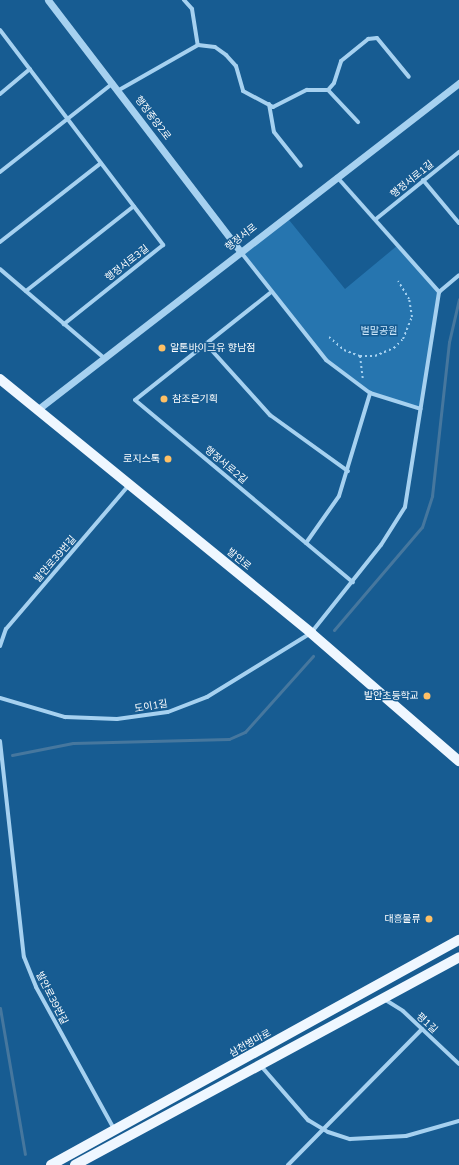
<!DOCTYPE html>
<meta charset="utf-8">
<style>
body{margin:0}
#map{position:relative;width:459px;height:1165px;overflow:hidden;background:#175c92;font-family:Mulish,"Noto Sans KR",sans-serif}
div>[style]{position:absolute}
.green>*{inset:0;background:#2675af}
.stream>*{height:3px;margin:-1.5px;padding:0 1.5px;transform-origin:1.5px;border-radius:1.5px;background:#46779e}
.path>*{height:2px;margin-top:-1px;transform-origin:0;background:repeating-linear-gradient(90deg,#a6d1f0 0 2px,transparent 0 5px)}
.minor>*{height:4px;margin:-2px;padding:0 2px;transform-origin:2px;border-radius:2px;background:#a6d1f0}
.tertiary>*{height:7px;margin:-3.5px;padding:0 3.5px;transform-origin:3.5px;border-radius:3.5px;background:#a6d1f0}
.primary>*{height:10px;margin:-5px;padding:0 5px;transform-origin:5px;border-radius:5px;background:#eff7ff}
.dots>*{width:11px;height:11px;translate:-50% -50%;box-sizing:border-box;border:2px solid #175c92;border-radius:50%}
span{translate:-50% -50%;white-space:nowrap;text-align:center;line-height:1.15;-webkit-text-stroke:3px #175c92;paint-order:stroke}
.street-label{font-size:10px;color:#fff}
.park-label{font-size:10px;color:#cde8fb}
.poi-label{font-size:10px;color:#fff}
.left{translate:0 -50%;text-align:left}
.right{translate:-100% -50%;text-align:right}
</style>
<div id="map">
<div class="green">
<div style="clip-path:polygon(285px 215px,345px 289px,398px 245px,439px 292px,421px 409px,370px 393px,326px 360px,254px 270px,239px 250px)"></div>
</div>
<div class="stream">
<div style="left:334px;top:630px;width:135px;rotate:-49.5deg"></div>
<div style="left:422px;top:527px;width:33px;rotate:-72deg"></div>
<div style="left:432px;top:496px;width:155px;rotate:-83.7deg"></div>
<div style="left:449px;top:342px;width:44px;rotate:-76.9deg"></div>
<div style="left:12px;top:755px;width:62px;rotate:-11.1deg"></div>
<div style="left:73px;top:743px;width:156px;rotate:-1.5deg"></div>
<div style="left:229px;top:739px;width:17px;rotate:-24deg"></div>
<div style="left:245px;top:732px;width:102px;rotate:-48.2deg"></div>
<div style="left:0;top:1008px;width:148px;rotate:80.3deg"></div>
</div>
<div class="path">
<div style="left:329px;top:337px;width:20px;rotate:41deg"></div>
<div style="left:344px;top:350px;width:17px;rotate:21deg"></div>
<div style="left:360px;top:356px;width:15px"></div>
<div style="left:375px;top:356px;width:21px;rotate:-23deg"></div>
<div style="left:394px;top:348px;width:13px;rotate:-45deg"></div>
<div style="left:403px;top:339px;width:24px;rotate:-68deg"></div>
<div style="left:412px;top:317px;width:18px;rotate:-99deg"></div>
<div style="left:409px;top:299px;width:21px;rotate:-121deg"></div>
<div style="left:360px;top:356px;width:23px;rotate:83deg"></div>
</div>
<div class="minor">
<div style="left:184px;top:0;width:12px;rotate:48deg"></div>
<div style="left:192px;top:9px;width:36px;rotate:81deg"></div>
<div style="left:0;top:30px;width:270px;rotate:52.8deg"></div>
<div style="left:163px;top:245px;width:127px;rotate:141.4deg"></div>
<div style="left:119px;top:90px;width:91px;rotate:-29.7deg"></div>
<div style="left:198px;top:45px;width:17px;rotate:7deg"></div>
<div style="left:215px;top:47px;width:14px;rotate:36deg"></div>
<div style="left:226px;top:55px;width:15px;rotate:48deg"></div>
<div style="left:236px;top:66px;width:26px;rotate:74deg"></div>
<div style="left:243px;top:91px;width:34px;rotate:28deg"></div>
<div style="left:273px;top:107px;width:38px;rotate:-27deg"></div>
<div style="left:307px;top:90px;width:21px"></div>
<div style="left:328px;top:90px;width:9px;rotate:-49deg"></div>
<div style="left:334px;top:83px;width:23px;rotate:-72deg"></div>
<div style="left:341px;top:61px;width:35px;rotate:-39deg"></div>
<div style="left:368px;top:39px;width:9px;rotate:-6deg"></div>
<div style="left:377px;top:38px;width:50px;rotate:50.6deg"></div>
<div style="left:328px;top:90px;width:44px;rotate:46.8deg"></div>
<div style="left:0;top:94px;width:39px;rotate:-40deg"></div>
<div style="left:269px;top:104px;width:28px;rotate:80deg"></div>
<div style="left:274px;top:132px;width:43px;rotate:51.5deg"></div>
<div style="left:0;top:172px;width:144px;rotate:-38.2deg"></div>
<div style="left:337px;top:177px;width:154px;rotate:48.4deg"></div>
<div style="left:423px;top:180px;width:56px;rotate:50.1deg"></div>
<div style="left:376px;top:219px;width:107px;rotate:-38.9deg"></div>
<div style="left:0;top:242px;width:128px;rotate:-38deg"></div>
<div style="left:240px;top:251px;width:139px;rotate:51.7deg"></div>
<div style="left:326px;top:360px;width:55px;rotate:36.9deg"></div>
<div style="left:370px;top:393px;width:53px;rotate:17.4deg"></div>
<div style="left:0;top:269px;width:135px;rotate:40.5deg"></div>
<div style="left:26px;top:291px;width:137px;rotate:-38.2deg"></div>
<div style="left:439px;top:292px;width:26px;rotate:-40deg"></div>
<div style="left:270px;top:293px;width:172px;rotate:141.6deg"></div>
<div style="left:135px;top:400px;width:284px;rotate:39.9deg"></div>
<div style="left:206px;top:344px;width:96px;rotate:48deg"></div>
<div style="left:270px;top:415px;width:96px;rotate:35.7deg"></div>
<div style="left:306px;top:543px;width:57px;rotate:-54.9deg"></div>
<div style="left:339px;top:496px;width:108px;rotate:-73.2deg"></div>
<div style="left:0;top:646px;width:18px;rotate:-71deg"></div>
<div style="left:6px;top:629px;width:189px;rotate:-49.5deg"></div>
<div style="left:0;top:698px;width:68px;rotate:16.3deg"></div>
<div style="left:65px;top:717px;width:52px;rotate:2.2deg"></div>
<div style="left:117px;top:719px;width:51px;rotate:-7.8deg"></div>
<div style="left:168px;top:712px;width:42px;rotate:-21deg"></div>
<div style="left:207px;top:697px;width:122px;rotate:-31.6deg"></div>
<div style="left:311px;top:633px;width:112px;rotate:-51.5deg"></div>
<div style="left:381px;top:545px;width:45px;rotate:-57.7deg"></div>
<div style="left:405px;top:507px;width:218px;rotate:-81deg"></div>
<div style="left:0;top:741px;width:217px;rotate:83.7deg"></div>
<div style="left:24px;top:957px;width:32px;rotate:68deg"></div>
<div style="left:36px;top:987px;width:162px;rotate:61.2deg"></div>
<div style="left:384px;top:999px;width:22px;rotate:32deg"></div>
<div style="left:403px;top:1011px;width:77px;rotate:43.4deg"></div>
<div style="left:261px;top:1066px;width:72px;rotate:49deg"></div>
<div style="left:308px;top:1120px;width:23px;rotate:31deg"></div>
<div style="left:328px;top:1132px;width:23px;rotate:18deg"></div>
<div style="left:350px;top:1139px;width:56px;rotate:-3.1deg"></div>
<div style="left:406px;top:1136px;width:55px;rotate:-15.8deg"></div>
<div style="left:288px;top:1165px;width:191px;rotate:-45.4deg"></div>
</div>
<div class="tertiary">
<div style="left:48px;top:0;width:315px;rotate:52.6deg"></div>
<div style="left:37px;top:410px;width:534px;rotate:-37.77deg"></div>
</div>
<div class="primary">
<div style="left:0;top:379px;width:402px;rotate:39.2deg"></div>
<div style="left:311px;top:633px;width:196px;rotate:40.9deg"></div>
<div style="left:51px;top:1165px;width:466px;rotate:-28.9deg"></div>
<div style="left:75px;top:1165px;width:437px;rotate:-28.4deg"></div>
</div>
<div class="dots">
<div style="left:162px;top:348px;background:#ffc065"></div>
<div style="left:164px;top:399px;background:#ffc065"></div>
<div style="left:168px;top:459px;background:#ffc065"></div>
<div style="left:427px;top:696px;background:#ffc065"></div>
<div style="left:429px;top:919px;background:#ffc065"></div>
</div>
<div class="street-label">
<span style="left:153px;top:118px;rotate:53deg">행정중앙2로</span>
<span style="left:412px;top:179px;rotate:-39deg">행정서로1길</span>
<span style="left:241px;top:237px;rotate:-38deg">행정서로</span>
<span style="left:127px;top:263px;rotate:-38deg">행정서로3길</span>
<span style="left:226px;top:465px;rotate:40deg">행정서로2길</span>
<span style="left:55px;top:559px;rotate:-49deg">발안로39번길</span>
<span style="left:239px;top:559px;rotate:39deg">발안로</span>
<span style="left:151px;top:706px;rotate:-10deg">도이1길</span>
<span style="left:52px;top:998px;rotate:63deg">발안로39번길</span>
<span style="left:427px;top:1023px;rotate:43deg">평1길</span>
<span style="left:250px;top:1043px;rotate:-29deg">삼천병마로</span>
</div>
<div class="park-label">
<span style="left:379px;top:331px">벌말공원</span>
</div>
<div class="poi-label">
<span class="left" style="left:170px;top:348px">알톤바이크유 향남점</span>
<span class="left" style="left:172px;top:399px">참조은기획</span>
<span class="right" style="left:160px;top:459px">로지스톡</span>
<span class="right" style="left:419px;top:696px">발안초등학교</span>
<span class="right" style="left:421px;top:919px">대흥물류</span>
</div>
</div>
